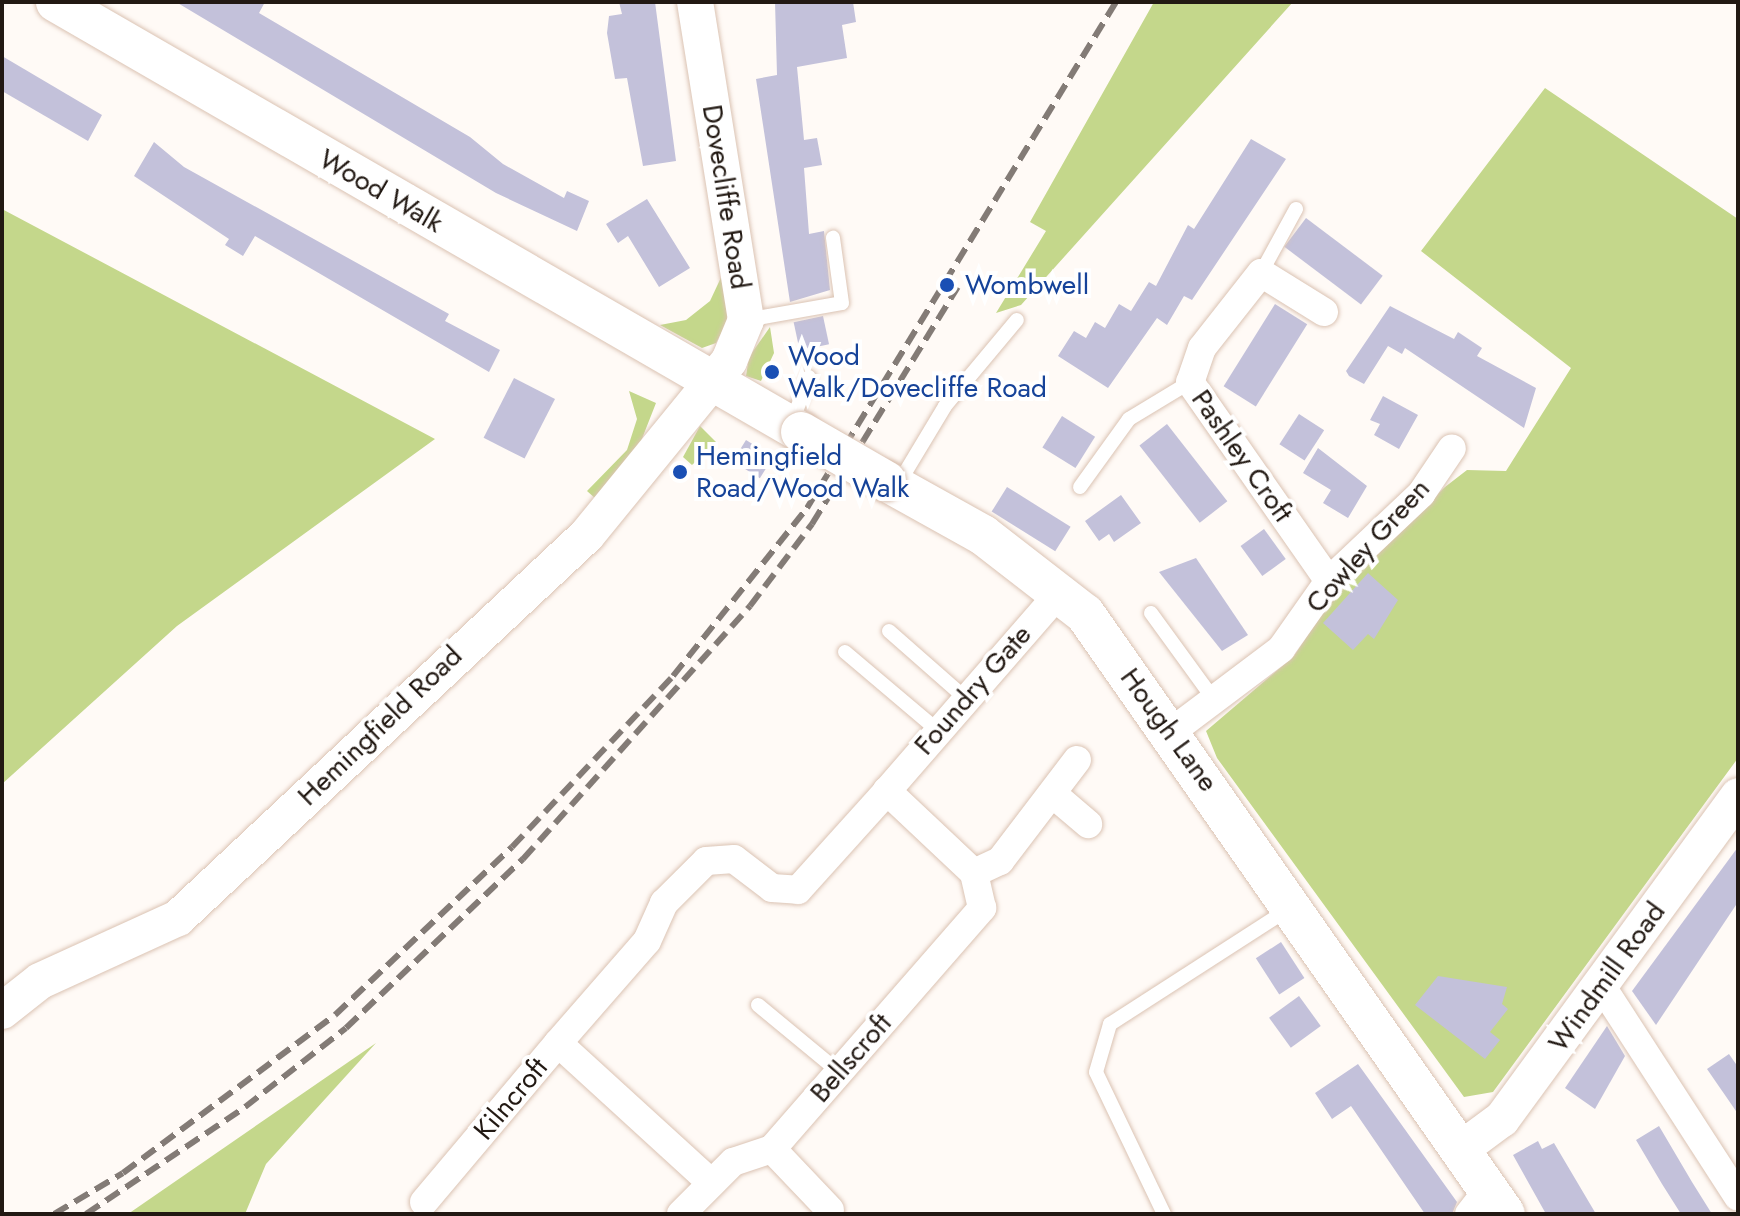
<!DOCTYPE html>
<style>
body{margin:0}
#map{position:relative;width:1740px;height:1216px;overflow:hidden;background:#fffaf6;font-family:Jost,sans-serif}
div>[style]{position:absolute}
.green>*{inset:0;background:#c4d78b}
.building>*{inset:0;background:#c3c1da;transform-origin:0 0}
.roads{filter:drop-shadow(0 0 2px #dbc3b3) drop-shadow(0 0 2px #dbc3b3)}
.service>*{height:14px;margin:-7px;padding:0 7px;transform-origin:7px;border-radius:7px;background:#fff}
.minor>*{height:28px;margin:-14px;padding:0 14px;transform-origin:14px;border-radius:14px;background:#fff}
.tertiary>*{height:36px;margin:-18px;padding:0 18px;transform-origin:18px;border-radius:18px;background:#fff}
.secondary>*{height:40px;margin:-20px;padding:0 20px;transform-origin:20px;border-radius:20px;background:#fff}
.rail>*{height:6px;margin-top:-3px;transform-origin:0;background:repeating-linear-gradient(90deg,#837b76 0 16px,transparent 0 24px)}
.bridges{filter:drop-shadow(0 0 2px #dbc3b3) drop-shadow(0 0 2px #dbc3b3)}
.secondary-bridge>*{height:40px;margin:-20px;padding:0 20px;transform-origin:20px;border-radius:20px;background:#fff}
.dots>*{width:22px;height:22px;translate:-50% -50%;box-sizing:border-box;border:4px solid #fff;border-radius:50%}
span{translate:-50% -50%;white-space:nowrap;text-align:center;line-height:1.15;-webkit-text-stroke:8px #fff;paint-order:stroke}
.street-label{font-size:28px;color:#221913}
.transit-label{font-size:28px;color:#164399}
.left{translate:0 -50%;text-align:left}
.frame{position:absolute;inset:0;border:4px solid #221913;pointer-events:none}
</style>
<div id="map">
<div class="green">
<div style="clip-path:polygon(1154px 2px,1293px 2px,1021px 305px,996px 313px,1046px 231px,1030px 222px)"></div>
<div style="clip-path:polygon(1545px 88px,1738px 219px,1738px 758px,1493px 1092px,1464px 1097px,1217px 758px,1206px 731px,1294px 656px,1336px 592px,1445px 487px,1467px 470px,1506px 471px,1571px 368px,1421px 251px)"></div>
<div style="clip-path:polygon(2px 209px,435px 439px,177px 626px,2px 784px)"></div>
<div style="clip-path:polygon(725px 269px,731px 315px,716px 343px,702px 348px,660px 325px,686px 320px,710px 301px)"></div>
<div style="clip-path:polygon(770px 327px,774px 353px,761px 381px,746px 376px,749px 357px)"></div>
<div style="clip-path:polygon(629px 391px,656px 403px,636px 454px,596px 499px,587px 491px,627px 450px,637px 419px)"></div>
<div style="clip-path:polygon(700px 426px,716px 442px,692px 465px,683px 457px)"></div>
<div style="clip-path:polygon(376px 1043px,266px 1164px,245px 1214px,128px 1214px)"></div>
</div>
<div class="building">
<div style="clip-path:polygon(176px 2px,265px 2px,259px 13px,470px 137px,503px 164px,564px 198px,567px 191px,589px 201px,577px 231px,496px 193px)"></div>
<div style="clip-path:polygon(619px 2px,655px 2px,676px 161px,643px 166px,627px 78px,615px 79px,607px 33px,609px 16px,622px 14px)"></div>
<div style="clip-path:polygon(775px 2px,853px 2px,856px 22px,842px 25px,847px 58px,797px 67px,804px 140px,817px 138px,822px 165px,804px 168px,809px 234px,824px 231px,830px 290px,790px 302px,756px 79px,777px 75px)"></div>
<div style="clip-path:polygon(2px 56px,102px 115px,88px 141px,2px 91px)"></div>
<div style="clip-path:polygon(1251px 139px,1286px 159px,1192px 300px,1184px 296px,1167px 325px,1157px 318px,1108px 388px,1058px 356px,1074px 331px,1086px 338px,1095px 322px,1105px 328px,1119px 304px,1131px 311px,1149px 282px,1156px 286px,1188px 225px,1194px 229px)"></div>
<div style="clip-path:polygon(154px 142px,184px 167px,449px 314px,445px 321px,500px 350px,489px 372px,255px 236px,243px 256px,225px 245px,229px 239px,134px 176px)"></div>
<div style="clip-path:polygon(647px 199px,690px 268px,659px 287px,628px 236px,618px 243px,606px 224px)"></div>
<div style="left:1306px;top:218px;width:96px;height:36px;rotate:37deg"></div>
<div style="left:1275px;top:304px;width:38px;height:97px;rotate:32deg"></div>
<div style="clip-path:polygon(1390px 306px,1454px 339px,1458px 332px,1482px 348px,1477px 356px,1536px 388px,1524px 428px,1405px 348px,1402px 354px,1388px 346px,1364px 384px,1349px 376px,1346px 371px)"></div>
<div style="left:823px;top:316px;width:29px;height:30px;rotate:78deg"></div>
<div style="left:514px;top:378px;width:46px;height:67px;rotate:27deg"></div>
<div style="clip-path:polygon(1383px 396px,1418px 415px,1399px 449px,1374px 435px,1380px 424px,1370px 420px)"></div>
<div style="left:1299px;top:414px;width:30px;height:36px;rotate:33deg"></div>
<div style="left:1062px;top:416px;width:39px;height:37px;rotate:32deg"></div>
<div style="left:1167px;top:424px;width:98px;height:35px;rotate:52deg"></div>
<div style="left:746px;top:440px;width:32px;height:25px;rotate:32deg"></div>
<div style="clip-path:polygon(1318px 448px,1367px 486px,1348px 518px,1323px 503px,1331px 490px,1303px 473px)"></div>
<div style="left:1007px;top:487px;width:75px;height:29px;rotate:32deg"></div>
<div style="clip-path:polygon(1121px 495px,1141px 523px,1114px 542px,1109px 534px,1099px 541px,1085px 521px)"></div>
<div style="left:1264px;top:529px;width:37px;height:29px;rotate:54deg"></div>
<div style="clip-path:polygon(1196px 558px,1248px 635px,1222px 651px,1159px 572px)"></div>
<div style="clip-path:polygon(1368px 573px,1398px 600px,1374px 639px,1368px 634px,1353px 650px,1323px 623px)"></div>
<div style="clip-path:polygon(1738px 847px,1738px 902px,1656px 1025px,1632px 991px)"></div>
<div style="left:1281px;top:942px;width:43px;height:30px;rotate:57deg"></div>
<div style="clip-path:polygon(1438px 976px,1507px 987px,1502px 1004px,1508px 1009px,1490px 1032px,1500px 1040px,1485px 1059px,1415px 1005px)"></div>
<div style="left:1299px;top:996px;width:37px;height:37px;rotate:54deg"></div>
<div style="clip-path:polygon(1607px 1026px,1625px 1056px,1595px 1109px,1565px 1088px)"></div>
<div style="clip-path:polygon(1729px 1054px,1738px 1067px,1738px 1114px,1707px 1069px)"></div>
<div style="clip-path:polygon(1358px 1064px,1457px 1202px,1452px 1214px,1425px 1214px,1351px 1106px,1332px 1119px,1315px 1093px)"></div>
<div style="clip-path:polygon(1659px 1126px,1692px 1182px,1712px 1214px,1681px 1214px,1662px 1184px,1636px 1140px)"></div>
<div style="clip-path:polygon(1538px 1141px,1542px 1149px,1554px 1143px,1596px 1214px,1546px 1214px,1513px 1155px)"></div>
</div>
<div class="roads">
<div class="service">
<div style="left:1261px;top:273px;width:73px;rotate:-61.3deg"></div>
<div style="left:746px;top:320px;width:97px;rotate:-10deg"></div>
<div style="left:842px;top:303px;width:66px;rotate:-97.9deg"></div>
<div style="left:792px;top:422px;width:48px;rotate:-69.3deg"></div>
<div style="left:897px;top:486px;width:93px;rotate:-59deg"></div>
<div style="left:945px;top:406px;width:112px;rotate:-50.1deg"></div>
<div style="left:1080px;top:487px;width:84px;rotate:-54.2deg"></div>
<div style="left:1129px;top:419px;width:71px;rotate:-31.2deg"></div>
<div style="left:1151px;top:613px;width:109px;rotate:54deg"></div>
<div style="left:889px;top:631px;width:98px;rotate:41.3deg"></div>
<div style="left:845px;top:652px;width:119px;rotate:40.2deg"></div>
<div style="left:758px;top:1005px;width:105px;rotate:39.6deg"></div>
<div style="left:1164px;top:1214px;width:157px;rotate:-115.6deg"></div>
<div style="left:1096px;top:1072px;width:50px;rotate:-73.7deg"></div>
<div style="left:1110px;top:1024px;width:214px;rotate:-32.8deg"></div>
</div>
<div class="minor">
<div style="left:1324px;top:312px;width:74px;rotate:-148.2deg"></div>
<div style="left:1261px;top:273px;width:95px;rotate:128.2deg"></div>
<div style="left:1202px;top:348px;width:36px;rotate:109deg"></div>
<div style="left:1190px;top:382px;width:243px;rotate:55.1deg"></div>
<div style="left:1171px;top:732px;width:138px;rotate:-37deg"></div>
<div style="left:1281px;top:649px;width:83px;rotate:-54.8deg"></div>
<div style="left:1329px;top:581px;width:127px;rotate:-43.4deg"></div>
<div style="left:1421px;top:494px;width:55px;rotate:-56deg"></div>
<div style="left:1054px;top:795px;width:45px;rotate:40.5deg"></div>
<div style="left:974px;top:873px;width:120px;rotate:-136.7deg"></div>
<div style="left:887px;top:791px;width:267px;rotate:-49deg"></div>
<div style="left:974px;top:873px;width:29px;rotate:-25deg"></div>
<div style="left:1000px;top:861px;width:127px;rotate:-52.7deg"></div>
<div style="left:1601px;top:985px;width:252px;rotate:57.1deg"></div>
<div style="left:558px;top:1043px;width:135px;rotate:-48.9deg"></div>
<div style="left:647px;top:941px;width:42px;rotate:-65.9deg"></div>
<div style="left:664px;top:903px;width:59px;rotate:-45deg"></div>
<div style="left:706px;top:861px;width:28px;rotate:-4deg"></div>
<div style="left:734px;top:859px;width:48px;rotate:37.3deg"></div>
<div style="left:772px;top:888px;width:26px;rotate:4deg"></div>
<div style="left:798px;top:890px;width:133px;rotate:-48deg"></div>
<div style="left:772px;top:1149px;width:84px;rotate:46.4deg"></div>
<div style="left:424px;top:1202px;width:208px;rotate:-49.9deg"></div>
<div style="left:558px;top:1043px;width:206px;rotate:42.4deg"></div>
<div style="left:681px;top:1214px;width:74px;rotate:-45deg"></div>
<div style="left:733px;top:1162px;width:41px;rotate:-18.4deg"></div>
<div style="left:772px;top:1149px;width:320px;rotate:-48.9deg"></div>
<div style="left:982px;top:908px;width:36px;rotate:-103deg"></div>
<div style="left:1469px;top:1214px;width:34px;rotate:-52deg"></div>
</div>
<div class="tertiary">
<div style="left:2px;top:1011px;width:48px;rotate:-38.3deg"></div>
<div style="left:40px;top:981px;width:152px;rotate:-24.5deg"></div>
<div style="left:178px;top:918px;width:560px;rotate:-43.12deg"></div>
<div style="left:587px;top:535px;width:225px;rotate:-50.8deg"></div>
<div style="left:729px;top:361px;width:44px;rotate:-67.5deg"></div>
<div style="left:746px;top:320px;width:322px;rotate:-99.1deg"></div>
<div style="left:1464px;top:1147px;width:47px;rotate:-36.4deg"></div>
<div style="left:1502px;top:1119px;width:400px;rotate:-53.8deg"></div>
</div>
<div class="secondary">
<div style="left:56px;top:2px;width:860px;rotate:29.99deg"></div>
<div style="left:886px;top:481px;width:111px;rotate:29.1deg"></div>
<div style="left:983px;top:535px;width:129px;rotate:37.8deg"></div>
<div style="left:1085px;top:614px;width:732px;rotate:55.01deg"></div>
</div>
</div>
<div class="rail">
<div style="left:54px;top:1214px;width:80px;rotate:-30.7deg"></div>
<div style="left:123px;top:1173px;width:264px;rotate:-36.7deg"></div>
<div style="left:335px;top:1015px;width:244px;rotate:-43.5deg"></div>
<div style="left:512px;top:847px;width:235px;rotate:-46.7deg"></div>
<div style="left:673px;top:676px;width:215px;rotate:-51.4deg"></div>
<div style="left:807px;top:508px;width:593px;rotate:-58.59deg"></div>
<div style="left:86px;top:1214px;width:192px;rotate:-33.9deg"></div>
<div style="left:245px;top:1107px;width:128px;rotate:-38deg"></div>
<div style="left:346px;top:1028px;width:245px;rotate:-43.7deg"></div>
<div style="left:523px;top:859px;width:340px;rotate:-48.1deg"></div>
<div style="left:750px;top:606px;width:103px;rotate:-52.9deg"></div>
<div style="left:812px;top:524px;width:278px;rotate:-58.4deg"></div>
</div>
<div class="bridges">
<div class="secondary-bridge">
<div style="left:801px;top:432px;width:98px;rotate:30deg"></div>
</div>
</div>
<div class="dots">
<div style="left:947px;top:285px;background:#1a4fb4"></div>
<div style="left:772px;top:372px;background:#1a4fb4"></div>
<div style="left:680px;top:472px;background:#1a4fb4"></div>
</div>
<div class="street-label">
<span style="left:381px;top:191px;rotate:30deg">Wood Walk</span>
<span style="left:726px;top:197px;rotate:81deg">Dovecliffe Road</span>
<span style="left:1242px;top:456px;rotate:55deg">Pashley Croft</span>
<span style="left:1368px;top:546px;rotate:-48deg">Cowley Green</span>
<span style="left:973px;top:690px;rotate:-49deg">Foundry Gate</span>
<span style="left:380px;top:726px;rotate:-44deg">Hemingfield Road</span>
<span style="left:1169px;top:730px;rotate:54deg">Hough Lane</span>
<span style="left:1607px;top:977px;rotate:-54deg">Windmill Road</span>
<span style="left:851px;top:1058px;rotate:-49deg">Bellscroft</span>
<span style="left:511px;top:1099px;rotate:-50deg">Kilncroft</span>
</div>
<div class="transit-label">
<span class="left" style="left:965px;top:285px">Wombwell</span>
<span class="left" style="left:788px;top:372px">Wood<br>Walk/Dovecliffe Road</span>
<span class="left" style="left:696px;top:472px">Hemingfield<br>Road/Wood Walk</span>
</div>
<div class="frame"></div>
</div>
